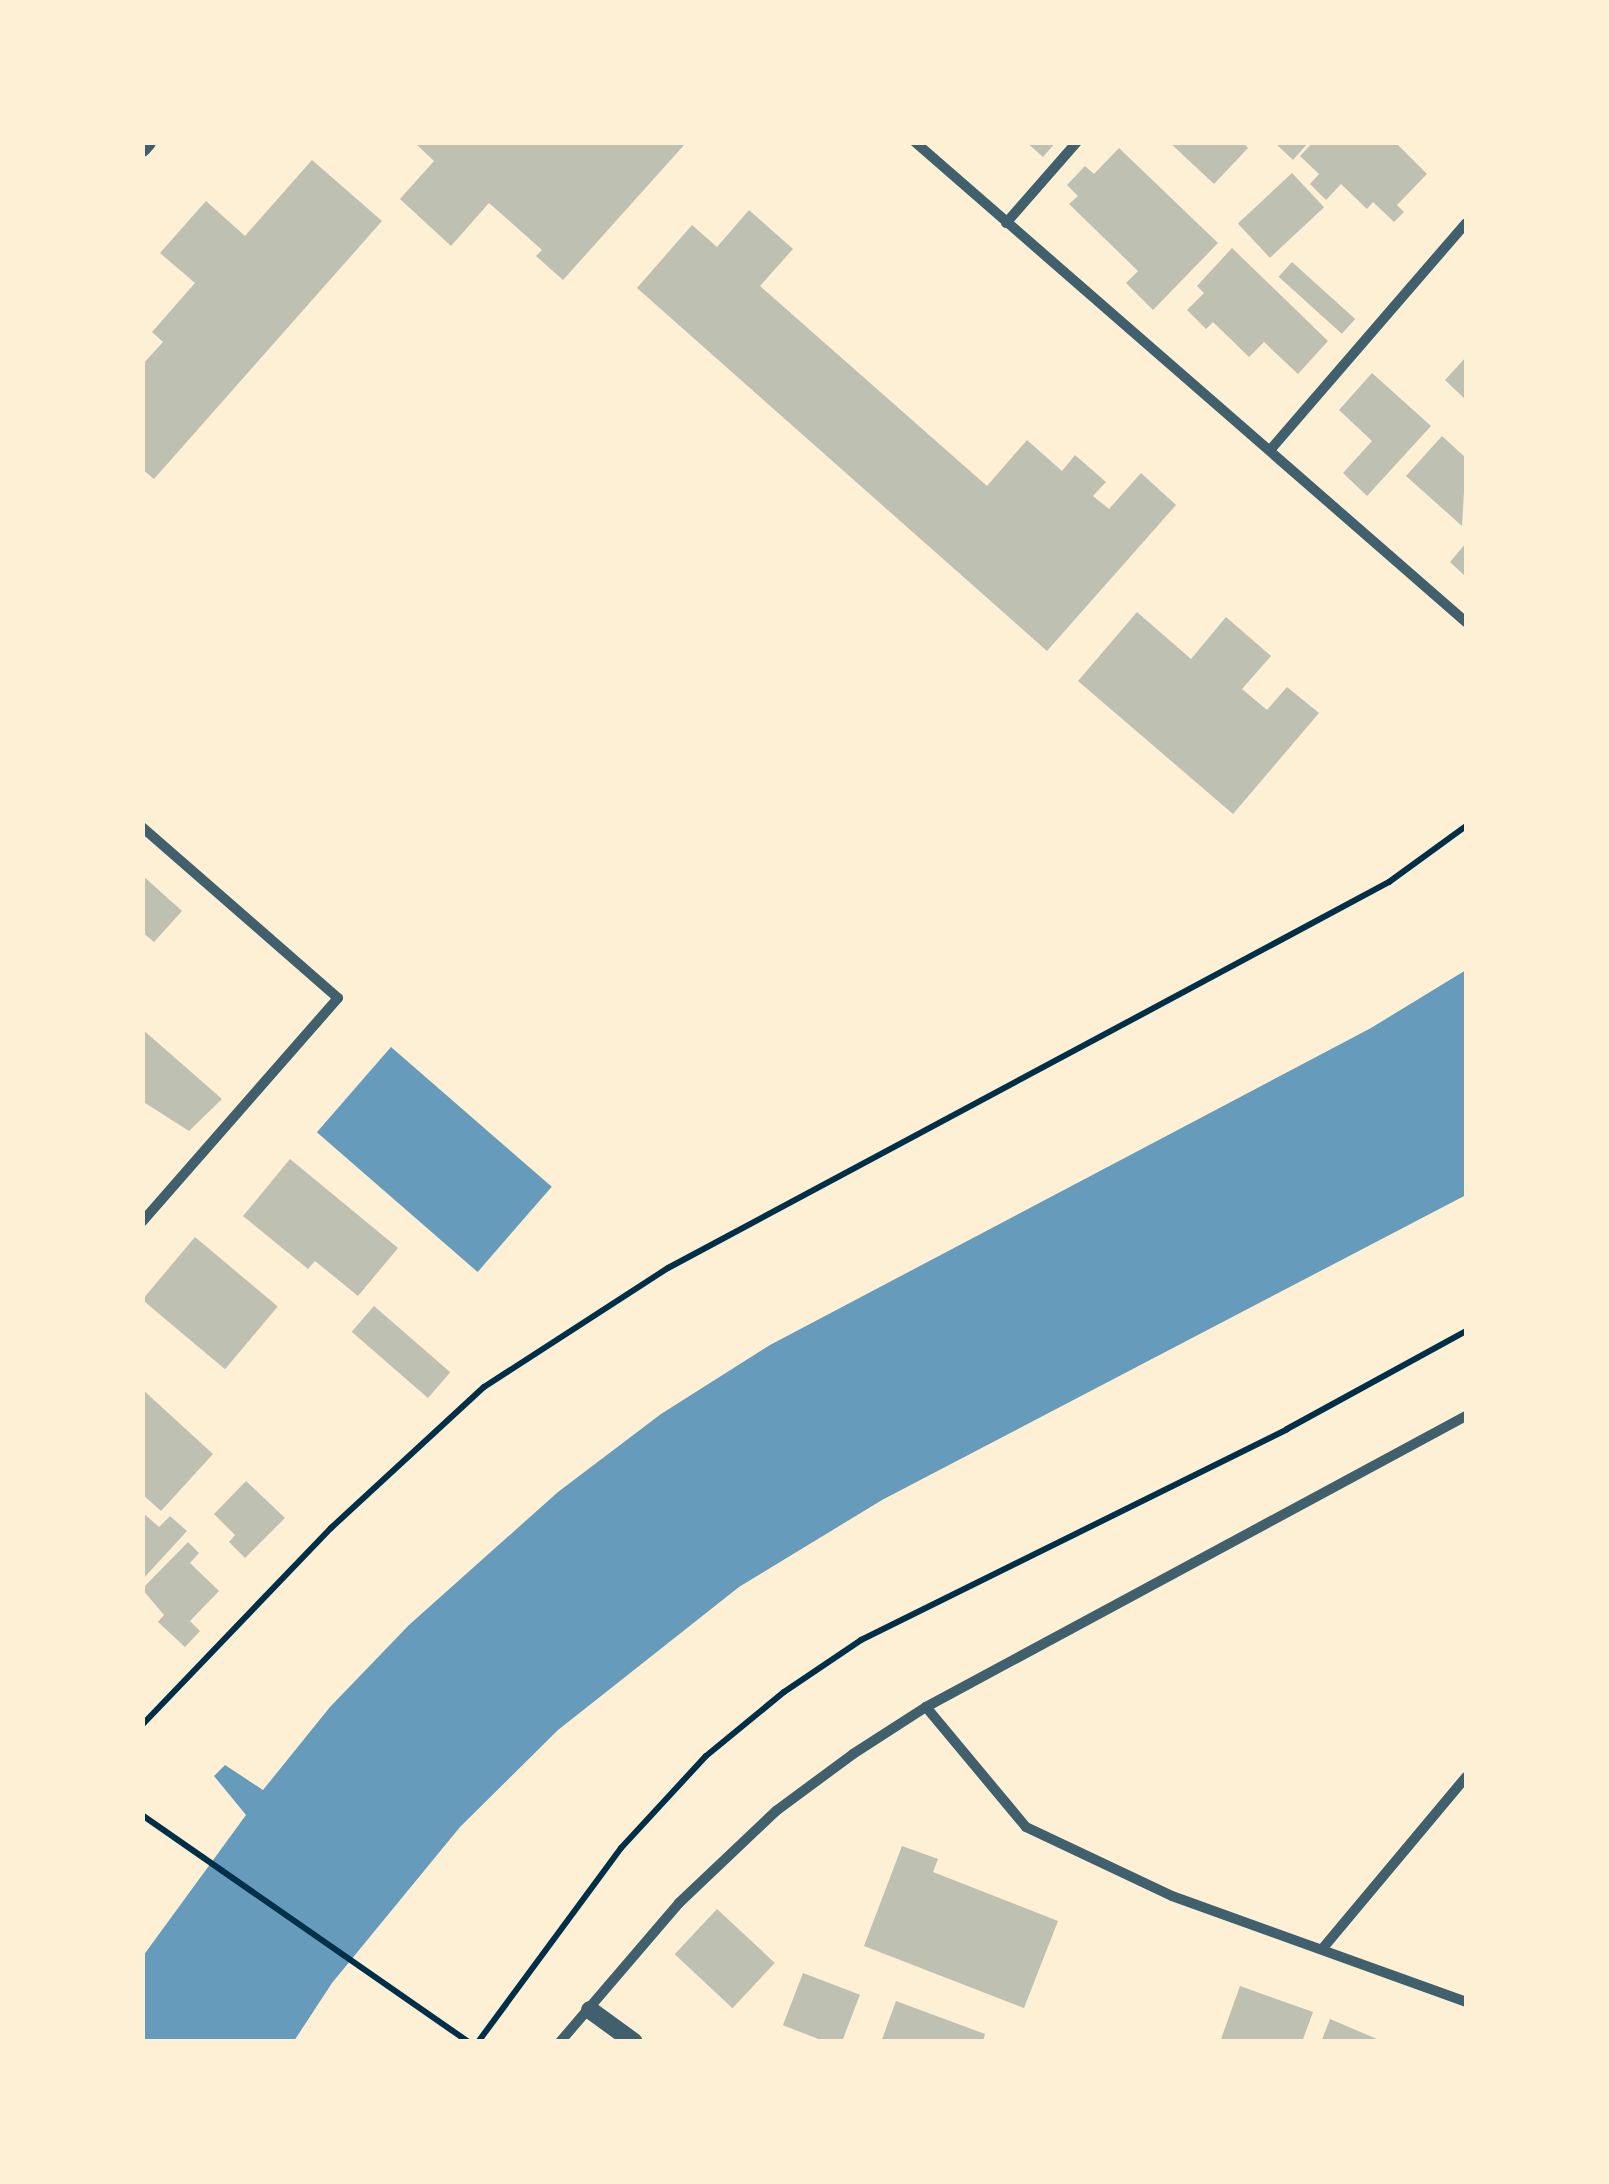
<!DOCTYPE html>
<style>
body{margin:0}
#map{position:relative;width:1609px;height:2184px;overflow:hidden;background:#fdf0d5;font-family:"PT Sans",sans-serif}
div>[style]{position:absolute}
.water>*{inset:0;background:#669bbc;transform-origin:0 0}
.building>*{inset:0;background:#bec0b2;transform-origin:0 0}
.path>*{height:6px;margin:-3px;padding:0 3px;transform-origin:3px;border-radius:3px;background:#003049}
.minor>*{height:10px;margin:-5px;padding:0 5px;transform-origin:5px;border-radius:5px;background:#3f606c}
.tertiary>*{height:18px;margin:-9px;padding:0 9px;transform-origin:9px;border-radius:9px;background:#3f606c}
span{translate:-50% -50%;white-space:nowrap;text-align:center;line-height:1.15;-webkit-text-stroke:8px #fdf0d5;paint-order:stroke}
.frame{position:absolute;inset:0;border:145px solid #fdf0d5;pointer-events:none}
</style>
<div id="map">
<div class="water">
<div style="clip-path:polygon(1466px 970px,1466px 1195px,882px 1500px,739px 1587px,558px 1730px,460px 1827px,332px 1983px,294px 2041px,143px 2042px,143px 1956px,246px 1815px,214px 1776px,225px 1765px,263px 1790px,330px 1707px,409px 1625px,558px 1492px,661px 1414px,770px 1345px,1371px 1028px)"></div>
<div style="left:391px;top:1047px;width:213px;height:113px;rotate:41deg"></div>
</div>
<div class="building">
<div style="clip-path:polygon(414px 142px,683px 142px,685px 144px,563px 280px,536px 256px,542px 250px,489px 203px,451px 246px,400px 199px,434px 161px)"></div>
<div style="clip-path:polygon(1026px 142px,1056px 142px,1043px 157px)"></div>
<div style="clip-path:polygon(1169px 142px,1243px 142px,1248px 148px,1214px 184px)"></div>
<div style="clip-path:polygon(1274px 142px,1309px 142px,1293px 160px)"></div>
<div style="clip-path:polygon(1313px 142px,1395px 142px,1427px 174px,1397px 205px,1404px 212px,1394px 222px,1373px 202px,1367px 209px,1341px 184px,1326px 200px,1310px 184px,1319px 174px,1300px 156px)"></div>
<div style="clip-path:polygon(1119px 148px,1218px 243px,1153px 310px,1126px 283px,1138px 271px,1069px 204px,1078px 196px,1067px 185px,1085px 166px,1094px 174px)"></div>
<div style="clip-path:polygon(312px 160px,382px 221px,154px 479px,142px 469px,142px 365px,163px 342px,152px 332px,195px 283px,160px 253px,206px 201px,245px 236px)"></div>
<div style="left:1292px;top:173px;width:47px;height:74px;rotate:47deg"></div>
<div style="clip-path:polygon(749px 210px,793px 249px,760px 286px,987px 486px,1027px 440px,1062px 471px,1075px 455px,1106px 482px,1093px 496px,1109px 509px,1141px 473px,1176px 505px,1047px 651px,637px 288px,692px 225px,717px 247px)"></div>
<div style="clip-path:polygon(1232px 248px,1328px 341px,1298px 374px,1264px 342px,1249px 357px,1213px 322px,1206px 329px,1187px 310px,1204px 293px,1197px 286px)"></div>
<div style="left:1292px;top:262px;width:85px;height:20px;rotate:42deg"></div>
<div style="clip-path:polygon(1466px 357px,1466px 400px,1445px 380px)"></div>
<div style="clip-path:polygon(1372px 373px,1431px 426px,1367px 496px,1343px 473px,1372px 441px,1339px 410px)"></div>
<div style="clip-path:polygon(1442px 436px,1466px 458px,1462px 526px,1406px 476px)"></div>
<div style="clip-path:polygon(1466px 543px,1466px 577px,1450px 562px)"></div>
<div style="clip-path:polygon(1137px 612px,1191px 659px,1226px 617px,1271px 656px,1242px 689px,1267px 710px,1287px 687px,1319px 713px,1233px 814px,1078px 681px)"></div>
<div style="clip-path:polygon(142px 875px,182px 911px,154px 942px,142px 932px)"></div>
<div style="clip-path:polygon(142px 1029px,222px 1099px,189px 1131px,142px 1101px)"></div>
<div style="clip-path:polygon(290px 1159px,398px 1248px,358px 1296px,315px 1261px,308px 1269px,243px 1216px)"></div>
<div style="left:195px;top:1237px;width:108px;height:82px;rotate:40deg"></div>
<div style="left:374px;top:1306px;width:101px;height:34px;rotate:41deg"></div>
<div style="clip-path:polygon(142px 1389px,213px 1454px,161px 1511px,142px 1494px)"></div>
<div style="clip-path:polygon(246px 1481px,285px 1518px,245px 1558px,229px 1542px,235px 1535px,214px 1514px)"></div>
<div style="clip-path:polygon(142px 1512px,159px 1527px,170px 1516px,187px 1531px,142px 1580px)"></div>
<div style="clip-path:polygon(188px 1542px,199px 1553px,190px 1563px,219px 1591px,190px 1621px,200px 1631px,185px 1647px,158px 1622px,164px 1615px,142px 1589px)"></div>
<div style="clip-path:polygon(902px 1846px,938px 1859px,933px 1872px,1058px 1921px,1024px 2008px,864px 1946px)"></div>
<div style="left:717px;top:1909px;width:79px;height:62px;rotate:43deg"></div>
<div style="left:803px;top:1973px;width:61px;height:56px;rotate:21deg"></div>
<div style="clip-path:polygon(1240px 1986px,1313px 2012px,1302px 2042px,1220px 2042px)"></div>
<div style="clip-path:polygon(896px 2001px,985px 2034px,983px 2042px,881px 2042px)"></div>
<div style="clip-path:polygon(1330px 2019px,1384px 2042px,1321px 2042px)"></div>
</div>
<div class="path">
<div style="left:142px;top:1725px;width:273px;rotate:-46.2deg"></div>
<div style="left:331px;top:1528px;width:208px;rotate:-42.7deg"></div>
<div style="left:484px;top:1387px;width:219px;rotate:-32.9deg"></div>
<div style="left:668px;top:1268px;width:818px;rotate:-28.16deg"></div>
<div style="left:1389px;top:882px;width:95px;rotate:-36deg"></div>
<div style="left:142px;top:1815px;width:398px;rotate:34.8deg"></div>
<div style="left:478px;top:2042px;width:241px;rotate:-53.6deg"></div>
<div style="left:621px;top:1848px;width:125px;rotate:-47.3deg"></div>
<div style="left:706px;top:1756px;width:101px;rotate:-39.4deg"></div>
<div style="left:784px;top:1692px;width:93px;rotate:-34deg"></div>
<div style="left:861px;top:1640px;width:475px;rotate:-26.3deg"></div>
<div style="left:1287px;top:1429px;width:204px;rotate:-28.7deg"></div>
</div>
<div class="minor">
<div style="left:915px;top:142px;width:731px;rotate:41.06deg"></div>
<div style="left:1006px;top:223px;width:108px;rotate:-48.8deg"></div>
<div style="left:1271px;top:449px;width:298px;rotate:-49.2deg"></div>
<div style="left:142px;top:827px;width:260px;rotate:41.1deg"></div>
<div style="left:338px;top:998px;width:298px;rotate:131.2deg"></div>
<div style="left:926px;top:1707px;width:156px;rotate:50.2deg"></div>
<div style="left:1026px;top:1827px;width:161px;rotate:25.3deg"></div>
<div style="left:1172px;top:1896px;width:313px;rotate:19.8deg"></div>
<div style="left:1323px;top:1948px;width:223px;rotate:-50.1deg"></div>
<div style="left:560px;top:2042px;width:183px;rotate:-49.4deg"></div>
<div style="left:679px;top:1903px;width:134px;rotate:-43.5deg"></div>
<div style="left:776px;top:1811px;width:96px;rotate:-36.5deg"></div>
<div style="left:853px;top:1754px;width:87px;rotate:-32.8deg"></div>
<div style="left:926px;top:1707px;width:613px;rotate:-28.32deg"></div>
</div>
<div class="tertiary">
<div style="left:142px;top:148px;width:8px;rotate:-50deg"></div>
<div style="left:590px;top:2010px;width:54px;rotate:36deg"></div>
</div>
<div class="frame"></div>
</div>
